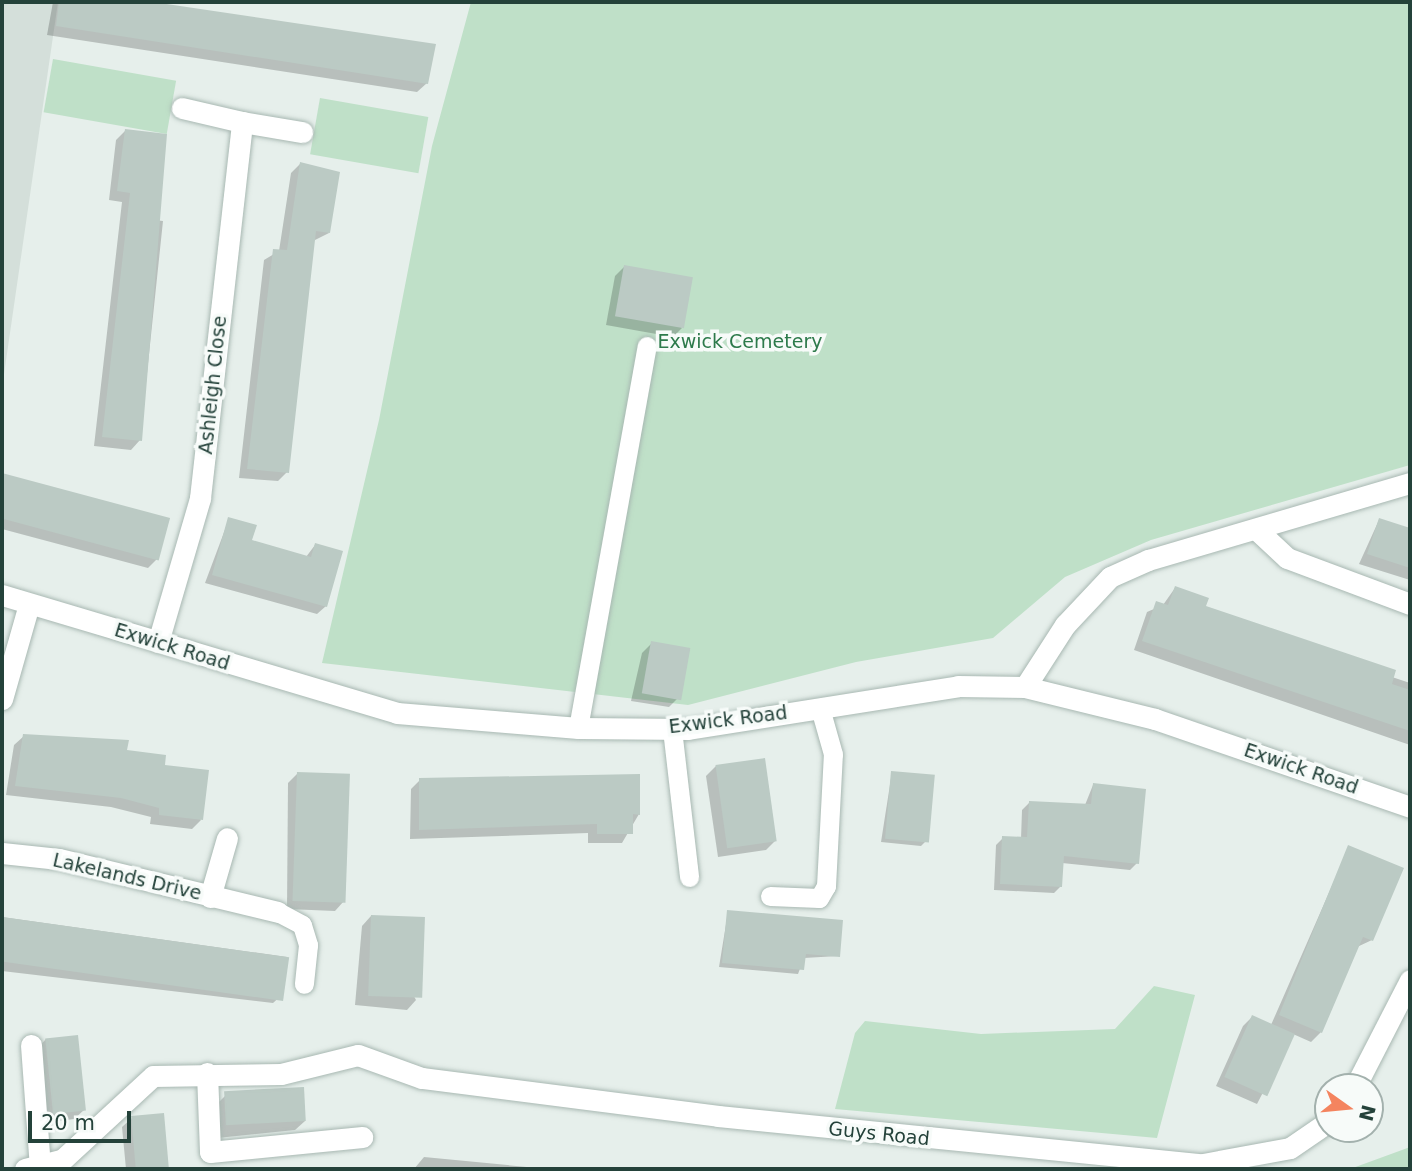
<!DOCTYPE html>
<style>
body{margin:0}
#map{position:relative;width:1412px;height:1171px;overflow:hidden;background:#e6efeb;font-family:"DejaVu Sans",sans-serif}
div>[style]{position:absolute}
.built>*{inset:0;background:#d4dfda}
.green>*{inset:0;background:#bfe0c8;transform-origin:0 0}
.shadow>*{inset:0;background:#0003}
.building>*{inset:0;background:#bbcac4;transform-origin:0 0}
.roads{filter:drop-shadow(0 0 2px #a8b8b2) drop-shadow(0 0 2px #a8b8b2)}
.lane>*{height:19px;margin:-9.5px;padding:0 9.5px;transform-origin:9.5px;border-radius:9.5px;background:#fff}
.street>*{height:21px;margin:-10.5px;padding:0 10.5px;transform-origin:10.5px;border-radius:10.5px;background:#fff}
.secondary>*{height:21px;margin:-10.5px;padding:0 10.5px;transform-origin:10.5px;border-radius:10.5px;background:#fff}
span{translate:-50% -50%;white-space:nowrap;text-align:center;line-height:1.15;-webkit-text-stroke:7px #f7fbf9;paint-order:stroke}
.park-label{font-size:19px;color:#2d7a4b}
.street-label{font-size:19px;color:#24423a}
.frame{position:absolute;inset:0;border:4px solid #24423a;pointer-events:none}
.north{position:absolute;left:1314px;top:1073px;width:70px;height:70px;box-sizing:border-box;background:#f7fbf9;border:2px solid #a3b1ad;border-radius:50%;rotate:105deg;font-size:19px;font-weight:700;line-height:28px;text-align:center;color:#24423a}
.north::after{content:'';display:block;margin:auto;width:24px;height:32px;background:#f4845f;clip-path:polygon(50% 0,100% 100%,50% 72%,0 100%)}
.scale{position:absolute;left:28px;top:1111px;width:103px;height:32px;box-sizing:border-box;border:4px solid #24423a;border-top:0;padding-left:9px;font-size:21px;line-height:24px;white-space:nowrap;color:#24423a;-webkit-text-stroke:5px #f7fbf9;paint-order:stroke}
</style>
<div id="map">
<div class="built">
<div style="clip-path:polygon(2px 2px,58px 2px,2px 388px)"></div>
</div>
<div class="green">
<div style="clip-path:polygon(471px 2px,1410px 2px,1410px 465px,1151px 540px,1065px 577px,993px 638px,856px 662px,688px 705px,322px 663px,379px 420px,432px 146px)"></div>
<div style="left:53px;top:59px;width:125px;height:54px;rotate:10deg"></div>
<div style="left:320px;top:98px;width:110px;height:57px;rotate:10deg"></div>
<div style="clip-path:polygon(1154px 986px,1195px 995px,1157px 1138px,835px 1109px,855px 1033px,865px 1021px,981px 1034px,1115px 1029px)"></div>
<div style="clip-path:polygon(1410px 1147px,1410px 1169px,1350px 1169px,1402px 1150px)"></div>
</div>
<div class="shadow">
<div style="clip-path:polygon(53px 2px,142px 2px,434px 46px,427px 83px,417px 92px,47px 35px)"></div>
<div style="clip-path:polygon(126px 130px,154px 220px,163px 221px,140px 440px,131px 450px,94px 446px,122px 202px,109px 200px,116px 140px)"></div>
<div style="clip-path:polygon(300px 164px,329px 233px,313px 241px,287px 472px,278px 481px,239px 478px,264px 260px,279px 251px,291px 173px)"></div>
<div style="clip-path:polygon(624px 267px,682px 328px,673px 337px,606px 325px,615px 276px)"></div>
<div style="clip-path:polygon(2px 475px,167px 519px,157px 559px,148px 568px,2px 529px)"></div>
<div style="clip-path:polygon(229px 519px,250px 541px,306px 557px,315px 545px,326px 606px,317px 614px,205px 583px)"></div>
<div style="clip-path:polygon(1379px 520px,1410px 530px,1410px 580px,1359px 564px)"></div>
<div style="clip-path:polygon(1175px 588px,1204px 607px,1394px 671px,1392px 677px,1410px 683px,1410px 745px,1134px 650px,1147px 612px,1163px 605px)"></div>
<div style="clip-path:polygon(652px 643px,678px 698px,669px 707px,631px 701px,642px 653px)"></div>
<div style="clip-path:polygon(24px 736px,125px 751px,163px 767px,201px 820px,192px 829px,150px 824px,151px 817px,111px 807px,6px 795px,14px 745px)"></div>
<div style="clip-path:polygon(716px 766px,775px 841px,766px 850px,718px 857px,706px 776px)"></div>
<div style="clip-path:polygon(892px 772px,925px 842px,921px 846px,881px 842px)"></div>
<div style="clip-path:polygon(297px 774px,344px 901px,335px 911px,287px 909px,288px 783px)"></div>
<div style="clip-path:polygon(420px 780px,639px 814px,622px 843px,588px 843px,588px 833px,410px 839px,411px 789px)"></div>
<div style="clip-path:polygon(1093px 785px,1137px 863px,1130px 870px,1062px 863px,1061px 886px,1054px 893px,994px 890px,996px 845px,1003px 838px,1021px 839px,1022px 810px,1029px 803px,1085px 805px)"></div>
<div style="clip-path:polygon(1349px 847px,1372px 940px,1357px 947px,1321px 1032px,1311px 1042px,1293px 1034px,1257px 1104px,1216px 1086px,1243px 1026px,1252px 1017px,1271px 1025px)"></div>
<div style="clip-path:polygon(728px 912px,838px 956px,804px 958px,798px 974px,719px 967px)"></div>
<div style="clip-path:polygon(371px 916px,416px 1000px,407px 1010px,355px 1005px,362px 926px)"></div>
<div style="clip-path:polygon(2px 917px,287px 957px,283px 994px,273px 1003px,2px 971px)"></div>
<div style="clip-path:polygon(46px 1039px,84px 1110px,74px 1119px,43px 1123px,37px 1049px)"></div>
<div style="clip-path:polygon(225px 1096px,305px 1121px,295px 1130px,217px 1138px,215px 1106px)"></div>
<div style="clip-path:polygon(163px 1115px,167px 1169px,126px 1169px,122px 1127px,132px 1118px)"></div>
<div style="clip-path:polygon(424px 1157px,548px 1169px,414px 1169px)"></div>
</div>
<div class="building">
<div style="clip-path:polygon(59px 2px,153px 2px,436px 44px,428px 84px,56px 26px)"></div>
<div style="clip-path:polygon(125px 129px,167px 134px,142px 441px,102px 437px,130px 193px,117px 191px)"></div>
<div style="clip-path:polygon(300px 162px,340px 172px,330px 233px,316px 231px,289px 473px,247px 469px,273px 249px,287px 250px)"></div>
<div style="left:624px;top:265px;width:70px;height:52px;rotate:10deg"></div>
<div style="left:2px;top:473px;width:174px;height:44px;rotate:15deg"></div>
<div style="clip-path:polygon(228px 517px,257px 525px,252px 540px,311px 557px,315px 543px,343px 551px,327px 607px,212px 575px)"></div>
<div style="clip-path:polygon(1379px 518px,1410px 528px,1410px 568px,1367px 554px)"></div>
<div style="clip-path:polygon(1175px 586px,1209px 598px,1206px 606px,1396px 670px,1392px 684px,1410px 690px,1410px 731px,1142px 641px,1156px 601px,1168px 605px)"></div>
<div style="left:651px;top:641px;width:40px;height:53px;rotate:10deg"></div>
<div style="clip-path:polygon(23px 734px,129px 740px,127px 750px,166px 755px,165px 765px,209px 770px,203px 820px,159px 815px,159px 808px,121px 798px,15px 786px)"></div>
<div style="left:765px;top:758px;width:84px;height:50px;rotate:82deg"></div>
<div style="left:891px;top:771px;width:44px;height:68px;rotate:5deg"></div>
<div style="left:297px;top:772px;width:53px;height:129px;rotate:2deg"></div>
<div style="clip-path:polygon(640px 774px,640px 815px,633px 814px,633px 834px,597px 834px,597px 824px,419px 830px,419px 778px)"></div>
<div style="clip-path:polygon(1093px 783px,1146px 789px,1139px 864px,1064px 856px,1062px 887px,1000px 884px,1002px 836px,1027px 837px,1029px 801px,1091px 804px)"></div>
<div style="clip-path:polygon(1348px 845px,1404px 868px,1373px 941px,1363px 937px,1322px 1033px,1279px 1015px)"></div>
<div style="clip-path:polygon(727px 910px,843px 920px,840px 957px,806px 954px,804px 970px,722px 963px)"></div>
<div style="left:371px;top:915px;width:54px;height:81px;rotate:2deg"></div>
<div style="left:2px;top:917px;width:290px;height:44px;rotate:8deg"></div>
<div style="left:1252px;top:1015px;width:47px;height:68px;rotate:24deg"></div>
<div style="left:78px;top:1035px;width:76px;height:33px;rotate:84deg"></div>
<div style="left:304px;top:1087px;width:34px;height:80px;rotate:87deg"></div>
<div style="left:164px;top:1113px;width:56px;height:33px;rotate:85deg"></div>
</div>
<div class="roads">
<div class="lane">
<div style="left:578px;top:728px;width:388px;rotate:-79.8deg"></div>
<div style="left:672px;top:729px;width:149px;rotate:83.4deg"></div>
<div style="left:770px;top:896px;width:49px;rotate:2.3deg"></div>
<div style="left:819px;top:898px;width:14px;rotate:-60deg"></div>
<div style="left:826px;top:886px;width:132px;rotate:-87deg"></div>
<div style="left:833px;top:754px;width:48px;rotate:-105.8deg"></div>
<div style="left:278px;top:912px;width:27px;rotate:28deg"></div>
<div style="left:302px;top:925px;width:21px;rotate:73deg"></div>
<div style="left:308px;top:945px;width:39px;rotate:96deg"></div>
</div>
<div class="street">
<div style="left:182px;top:108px;width:62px;rotate:13.1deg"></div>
<div style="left:1257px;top:530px;width:41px;rotate:43deg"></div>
<div style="left:1287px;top:558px;width:131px;rotate:20.5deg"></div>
<div style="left:158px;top:642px;width:150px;rotate:-73.7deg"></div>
<div style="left:200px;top:498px;width:378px;rotate:-83.6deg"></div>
<div style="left:242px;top:122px;width:61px;rotate:9.5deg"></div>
<div style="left:1025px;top:687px;width:74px;rotate:-57.2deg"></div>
<div style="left:1065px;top:625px;width:66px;rotate:-46.8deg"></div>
<div style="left:1110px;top:577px;width:42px;rotate:-24.1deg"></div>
<div style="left:1148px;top:560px;width:273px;rotate:-16.4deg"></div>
<div style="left:2px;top:699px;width:99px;rotate:-74.1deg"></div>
<div style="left:2px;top:853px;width:57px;rotate:6deg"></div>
<div style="left:59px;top:859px;width:225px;rotate:13.6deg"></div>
<div style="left:210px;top:897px;width:61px;rotate:-73.9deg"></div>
<div style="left:31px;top:1045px;width:122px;rotate:85.8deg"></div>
<div style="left:207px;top:1073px;width:79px;rotate:87.8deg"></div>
<div style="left:210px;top:1152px;width:153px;rotate:-5.6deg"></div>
<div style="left:1355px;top:1087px;width:120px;rotate:-62.8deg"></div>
<div style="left:25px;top:1169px;width:38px;rotate:-14deg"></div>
<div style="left:62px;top:1160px;width:124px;rotate:-42.7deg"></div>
<div style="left:153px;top:1076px;width:128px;rotate:-0.9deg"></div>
<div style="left:281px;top:1074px;width:79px;rotate:-13.9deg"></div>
<div style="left:358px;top:1055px;width:68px;rotate:19.8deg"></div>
<div style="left:422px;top:1078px;width:298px;rotate:7.3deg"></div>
<div style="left:718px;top:1116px;width:487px;rotate:5.7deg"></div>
<div style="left:1203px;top:1164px;width:88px;rotate:-10.4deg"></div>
<div style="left:1290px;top:1148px;width:46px;rotate:-34.4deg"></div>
</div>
<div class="secondary">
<div style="left:2px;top:595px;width:412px;rotate:16.6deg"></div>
<div style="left:397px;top:713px;width:182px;rotate:4.7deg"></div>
<div style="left:578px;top:728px;width:110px;rotate:0.5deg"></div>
<div style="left:688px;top:729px;width:273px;rotate:-9deg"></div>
<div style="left:958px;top:686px;width:67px;rotate:0.9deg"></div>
<div style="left:1025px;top:687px;width:134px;rotate:13.8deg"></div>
<div style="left:1155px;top:719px;width:270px;rotate:19deg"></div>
</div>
</div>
<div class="park-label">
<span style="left:740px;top:342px">Exwick Cemetery</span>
</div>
<div class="street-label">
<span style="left:213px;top:385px;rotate:-84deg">Ashleigh Close</span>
<span style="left:172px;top:647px;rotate:17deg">Exwick Road</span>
<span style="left:728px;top:720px;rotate:-7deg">Exwick Road</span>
<span style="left:1301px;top:769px;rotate:19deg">Exwick Road</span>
<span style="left:127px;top:877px;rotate:13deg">Lakelands Drive</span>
<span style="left:879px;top:1134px;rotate:6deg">Guys Road</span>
</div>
<div class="frame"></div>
<div class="north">N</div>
<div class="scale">20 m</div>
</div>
